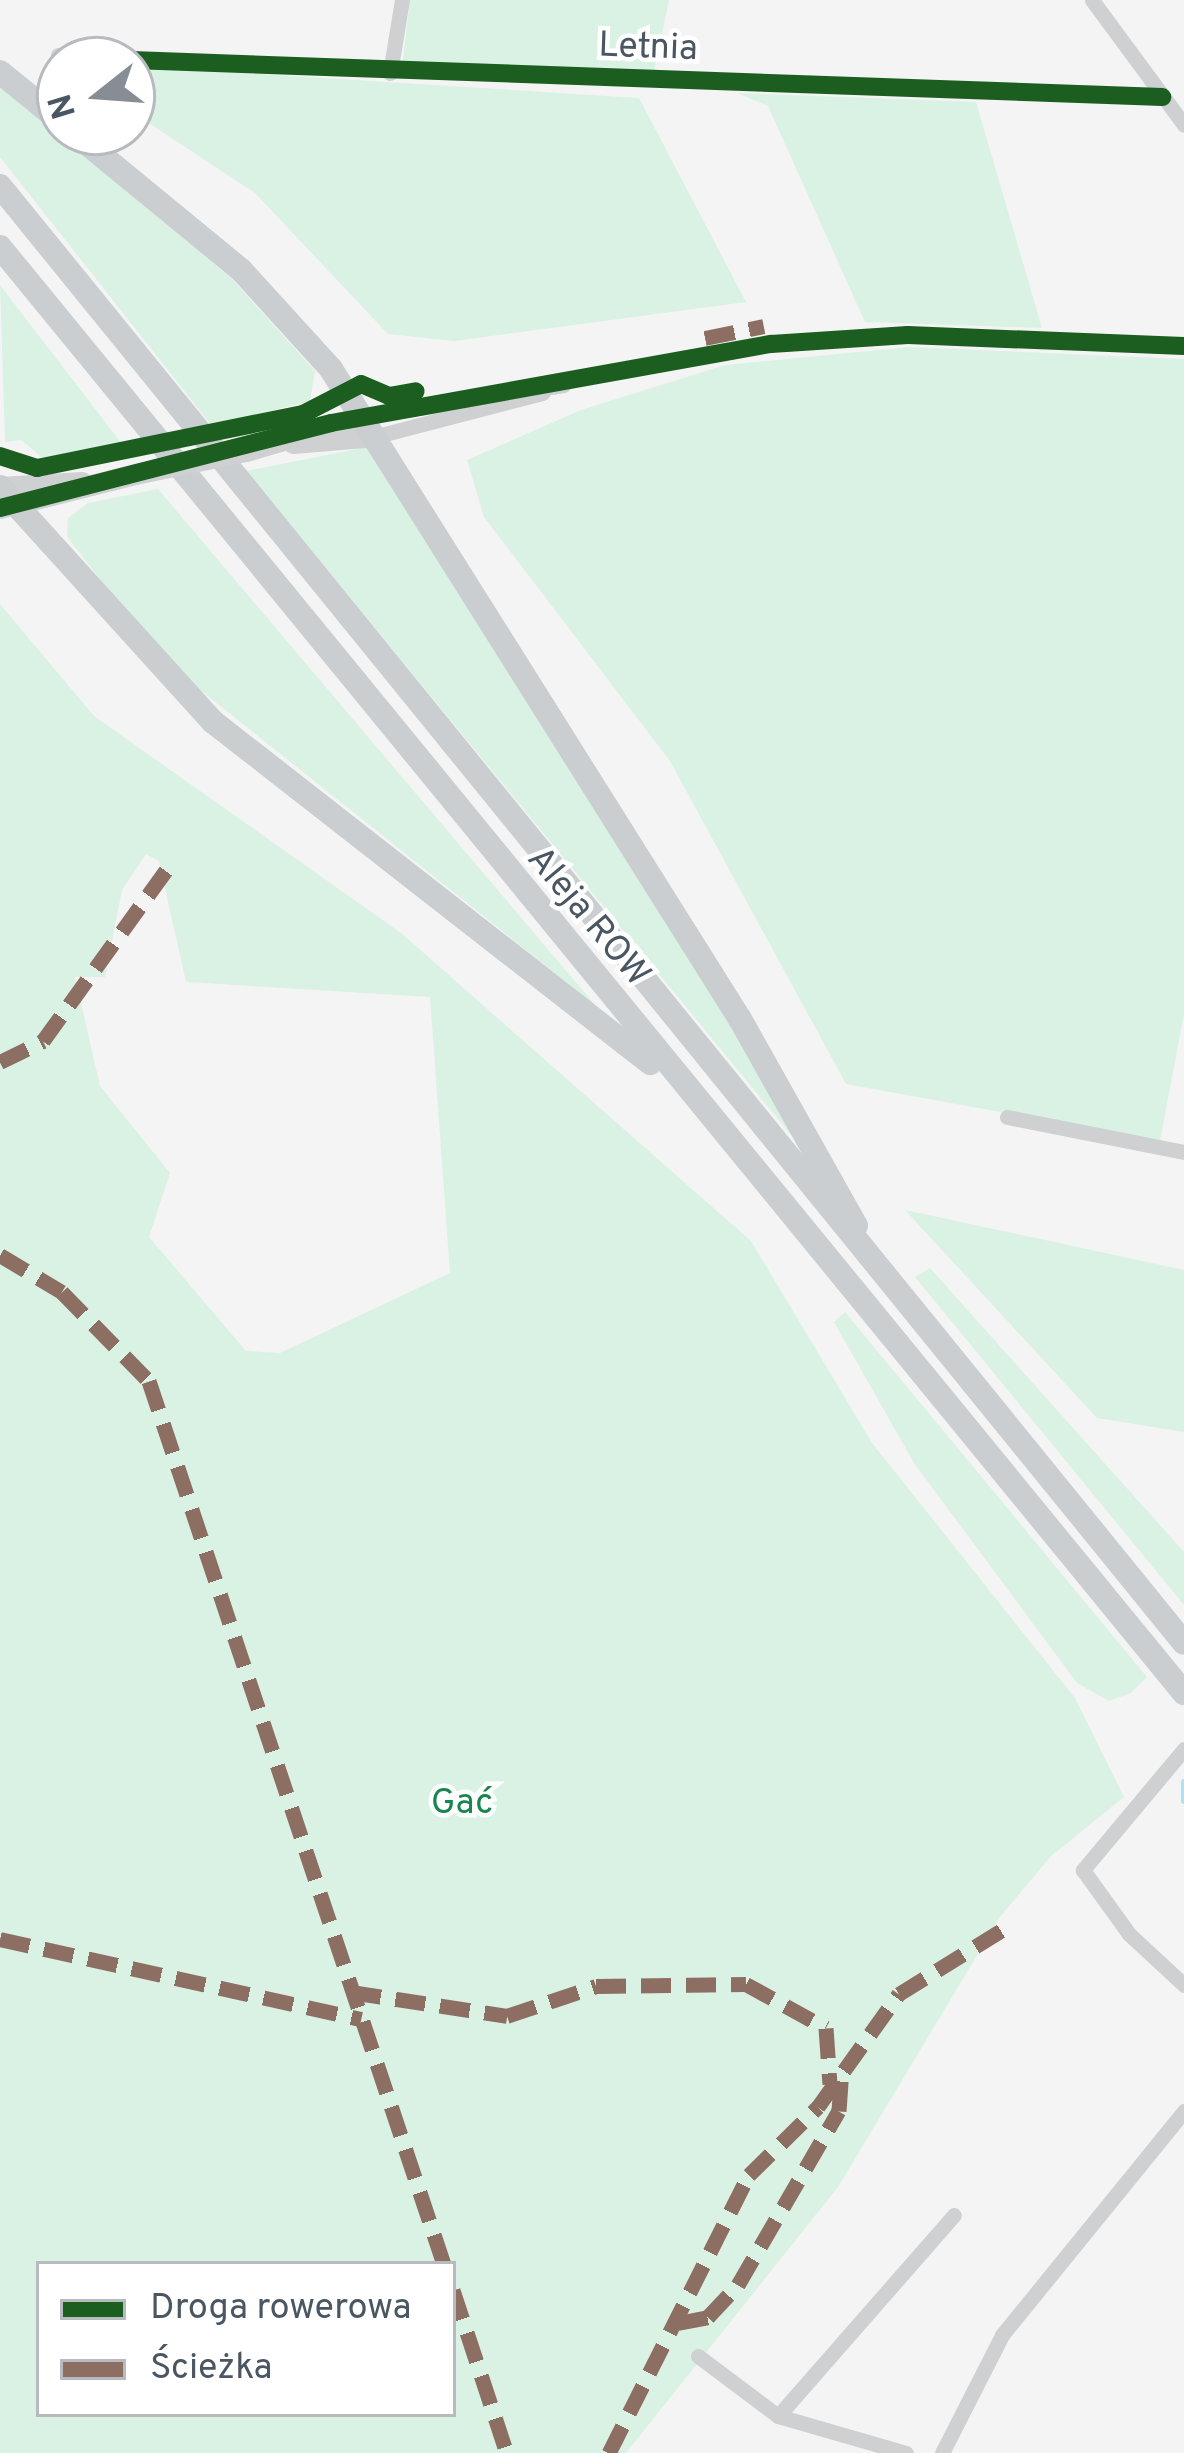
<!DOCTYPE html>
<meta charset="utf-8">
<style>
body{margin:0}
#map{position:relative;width:1184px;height:2453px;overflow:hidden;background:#f4f4f4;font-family:Overpass,sans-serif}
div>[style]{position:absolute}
.green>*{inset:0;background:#d9f2e3}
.stream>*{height:6px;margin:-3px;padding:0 3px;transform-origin:3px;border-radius:3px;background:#aee2f0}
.minor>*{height:15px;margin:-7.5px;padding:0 7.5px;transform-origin:7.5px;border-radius:7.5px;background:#ced0d2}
.tertiary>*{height:21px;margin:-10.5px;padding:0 10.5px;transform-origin:10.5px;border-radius:10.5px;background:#ced0d2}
.primary>*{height:24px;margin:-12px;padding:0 12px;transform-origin:12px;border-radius:12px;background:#caced1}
.tertiary-bridge>*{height:21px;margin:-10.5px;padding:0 10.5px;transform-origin:10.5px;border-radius:10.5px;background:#ced0d2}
.quiet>*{height:15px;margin-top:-7.5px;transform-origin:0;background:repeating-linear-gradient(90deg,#8d6e63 0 30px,transparent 0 45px)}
.cycleway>*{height:18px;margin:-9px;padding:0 9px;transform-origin:9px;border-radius:9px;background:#1b5e20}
span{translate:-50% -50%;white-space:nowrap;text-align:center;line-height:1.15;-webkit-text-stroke:9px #fff;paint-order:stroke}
.street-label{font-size:36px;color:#4a5661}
.park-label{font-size:36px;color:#17864f}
.legend{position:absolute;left:36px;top:2261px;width:420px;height:156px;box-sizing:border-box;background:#fff;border:3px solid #b7bbc0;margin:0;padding:15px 21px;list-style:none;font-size:36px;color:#4a5661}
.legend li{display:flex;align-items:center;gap:24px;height:60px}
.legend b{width:60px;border:3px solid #b7bbc0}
.north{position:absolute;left:36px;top:36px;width:120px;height:120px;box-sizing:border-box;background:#fff;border:3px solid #b7bbc0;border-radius:50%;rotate:253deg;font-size:33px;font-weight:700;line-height:48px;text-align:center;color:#4a5661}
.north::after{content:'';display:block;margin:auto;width:42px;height:54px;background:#868d94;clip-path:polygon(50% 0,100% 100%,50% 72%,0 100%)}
</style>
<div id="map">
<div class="green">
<div style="clip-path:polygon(410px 0,669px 0,654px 72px,402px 67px)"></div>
<div style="clip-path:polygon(132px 66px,639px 98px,746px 302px,454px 341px,388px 334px,255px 193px,132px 112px)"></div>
<div style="clip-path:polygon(0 86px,231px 278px,315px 371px,310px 401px,212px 426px,0 157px)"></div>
<div style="clip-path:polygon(737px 93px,976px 102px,1042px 328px,865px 322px,768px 106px)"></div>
<div style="clip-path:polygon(0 285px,122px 444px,44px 459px,21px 440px,5px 442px)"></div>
<div style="clip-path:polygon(909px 347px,1184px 359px,1184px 1014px,1160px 1141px,846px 1084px,670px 761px,484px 517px,467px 460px,581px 410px,725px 365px)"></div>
<div style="clip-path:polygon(367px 447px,645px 885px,815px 1164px,246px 471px)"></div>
<div style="clip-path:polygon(158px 489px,596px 1006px,164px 661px,67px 537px,68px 518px,88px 503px)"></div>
<div style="clip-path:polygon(evenodd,0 604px,94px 716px,401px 933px,751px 1241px,872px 1443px,1075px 1698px,1124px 1797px,1051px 1856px,1000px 1917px,838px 2187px,626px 2453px,0 2453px,0 604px,146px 854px,159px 861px,186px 982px,430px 997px,450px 1273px,280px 1353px,246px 1351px,149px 1237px,170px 1173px,100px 1086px,75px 977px,105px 977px,122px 890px,146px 854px,0 604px,39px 2264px,453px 2264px,453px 2414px,39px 2414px,39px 2264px)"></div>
<div style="clip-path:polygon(905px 1210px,1184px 1270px,1184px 1432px,1097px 1418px)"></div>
<div style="clip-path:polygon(930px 1268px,1184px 1552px,1184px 1605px,915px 1277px)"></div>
<div style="clip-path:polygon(845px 1312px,1147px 1677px,1131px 1693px,1109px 1701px,1077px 1683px,914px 1463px,834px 1322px)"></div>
</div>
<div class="stream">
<div style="left:1184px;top:1782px;width:19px;rotate:90deg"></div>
</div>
<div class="minor">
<div style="left:1092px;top:0;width:155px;rotate:53.6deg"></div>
<div style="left:58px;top:55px;width:70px;rotate:4.1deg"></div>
<div style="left:132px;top:60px;width:1031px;rotate:2.06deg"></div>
<div style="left:390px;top:73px;width:74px;rotate:-80.7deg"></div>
<div style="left:362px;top:417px;width:204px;rotate:-9deg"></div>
<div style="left:377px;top:436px;width:171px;rotate:-14.6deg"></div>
<div style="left:1007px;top:1117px;width:180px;rotate:11.2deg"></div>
<div style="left:1184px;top:1749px;width:158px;rotate:129.9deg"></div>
<div style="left:1083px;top:1870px;width:79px;rotate:54.3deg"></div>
<div style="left:1129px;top:1934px;width:75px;rotate:42.8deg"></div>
<div style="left:698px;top:2356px;width:100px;rotate:36.9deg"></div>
<div style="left:778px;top:2416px;width:133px;rotate:16.1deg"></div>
<div style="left:778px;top:2416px;width:267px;rotate:-48.8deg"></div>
<div style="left:942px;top:2453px;width:132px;rotate:-63deg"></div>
<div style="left:1002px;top:2335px;width:289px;rotate:-50.9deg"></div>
</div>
<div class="tertiary">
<div style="left:293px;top:443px;width:84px;rotate:-4.8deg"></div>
<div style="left:246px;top:451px;width:121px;rotate:-16.3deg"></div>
<div style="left:0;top:487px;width:82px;rotate:-3.5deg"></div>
<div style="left:0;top:508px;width:139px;rotate:-14.1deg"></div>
</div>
<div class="primary">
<div style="left:0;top:72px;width:77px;rotate:39.2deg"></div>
<div style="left:73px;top:132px;width:217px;rotate:39.4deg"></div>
<div style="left:241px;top:270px;width:134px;rotate:47.7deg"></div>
<div style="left:331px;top:369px;width:768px;rotate:57.82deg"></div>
<div style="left:740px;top:1019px;width:237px;rotate:60.7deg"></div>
<div style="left:0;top:186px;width:1877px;rotate:50.9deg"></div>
<div style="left:0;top:247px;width:1869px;rotate:50.69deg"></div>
<div style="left:0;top:487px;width:316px;rotate:47.8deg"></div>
<div style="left:212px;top:721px;width:556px;rotate:37.98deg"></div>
</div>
<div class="tertiary-bridge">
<div style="left:135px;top:474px;width:113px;rotate:-11.7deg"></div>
</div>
<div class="quiet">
<div style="left:705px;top:338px;width:60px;rotate:-11.5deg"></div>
<div style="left:0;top:1062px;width:48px;rotate:-26deg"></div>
<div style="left:43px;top:1041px;width:217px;rotate:-54.2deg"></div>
<div style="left:0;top:1255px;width:72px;rotate:30.8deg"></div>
<div style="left:62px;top:1292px;width:124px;rotate:45.7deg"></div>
<div style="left:149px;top:1381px;width:931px;rotate:71.53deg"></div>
<div style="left:0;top:1939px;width:370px;rotate:12.5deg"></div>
<div style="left:351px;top:1992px;width:158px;rotate:8.7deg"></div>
<div style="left:507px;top:2016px;width:94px;rotate:-18.6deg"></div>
<div style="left:596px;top:1986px;width:150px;rotate:-0.8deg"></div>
<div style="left:746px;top:1984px;width:91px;rotate:28.8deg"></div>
<div style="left:826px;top:2028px;width:56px;rotate:85.9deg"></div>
<div style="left:453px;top:2290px;width:172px;rotate:71.7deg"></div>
<div style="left:678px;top:2323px;width:31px;rotate:-11deg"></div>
<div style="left:708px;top:2317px;width:44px;rotate:-46.8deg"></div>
<div style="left:738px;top:2285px;width:201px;rotate:-59.9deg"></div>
<div style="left:839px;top:2111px;width:39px;rotate:-86deg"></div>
<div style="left:609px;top:2453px;width:311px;rotate:-63.3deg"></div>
<div style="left:749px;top:2175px;width:97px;rotate:-44.6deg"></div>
<div style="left:818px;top:2107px;width:139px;rotate:-54.4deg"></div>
<div style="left:899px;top:1994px;width:123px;rotate:-31.8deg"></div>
</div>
<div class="cycleway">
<div style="left:132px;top:60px;width:1031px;rotate:2.06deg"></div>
<div style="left:0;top:456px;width:39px;rotate:18deg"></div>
<div style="left:37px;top:468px;width:271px;rotate:-11.5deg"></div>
<div style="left:303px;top:414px;width:65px;rotate:-27.3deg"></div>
<div style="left:361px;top:384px;width:30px;rotate:23deg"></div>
<div style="left:389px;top:396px;width:27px;rotate:-10deg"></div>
<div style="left:0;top:508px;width:342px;rotate:-14.4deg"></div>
<div style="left:331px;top:423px;width:447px;rotate:-10.2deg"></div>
<div style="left:771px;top:344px;width:137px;rotate:-3.8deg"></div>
<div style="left:908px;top:335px;width:276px;rotate:2.3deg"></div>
</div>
<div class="street-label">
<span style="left:648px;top:49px;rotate:2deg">Letnia</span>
<span style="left:587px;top:918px;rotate:50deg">Aleja ROW</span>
</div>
<div class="park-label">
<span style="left:462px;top:1805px">Gać</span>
</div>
<ul class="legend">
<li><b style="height:15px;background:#1b5e20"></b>Droga rowerowa</li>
<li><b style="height:15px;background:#8d6e63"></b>Ścieżka</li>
</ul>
<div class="north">N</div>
</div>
